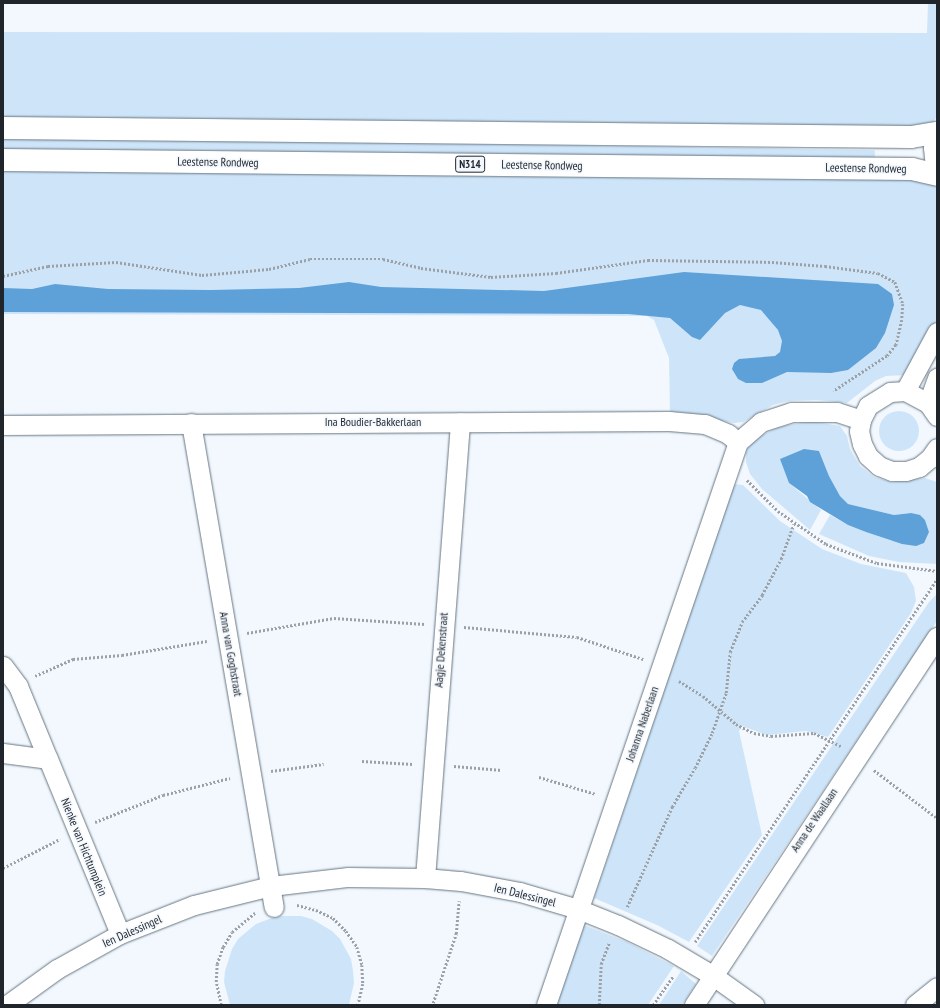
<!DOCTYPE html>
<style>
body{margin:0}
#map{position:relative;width:940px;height:1008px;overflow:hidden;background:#f2f8fe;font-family:"PT Sans Narrow",sans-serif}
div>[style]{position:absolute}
.green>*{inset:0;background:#cee5f9;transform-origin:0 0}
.round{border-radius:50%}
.water>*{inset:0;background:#5ea1d8}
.path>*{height:2.5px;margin-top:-1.25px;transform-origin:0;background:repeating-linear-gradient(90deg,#9ba1a7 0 2px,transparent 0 4px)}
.roads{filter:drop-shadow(0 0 1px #677581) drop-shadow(0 0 1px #677581)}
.street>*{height:19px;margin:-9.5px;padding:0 9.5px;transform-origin:9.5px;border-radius:9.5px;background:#fff}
.primary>*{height:22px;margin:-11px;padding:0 11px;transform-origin:11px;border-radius:11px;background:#fff}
span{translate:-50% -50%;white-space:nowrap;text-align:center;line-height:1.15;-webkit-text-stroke:3px #f2f8fe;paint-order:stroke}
.shield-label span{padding:1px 3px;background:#f2f8fe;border:1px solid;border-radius:3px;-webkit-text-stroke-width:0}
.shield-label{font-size:11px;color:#1f252a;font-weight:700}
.street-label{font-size:12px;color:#1f252a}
.frame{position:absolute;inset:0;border:4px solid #1f252a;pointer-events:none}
</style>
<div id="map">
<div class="green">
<div style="clip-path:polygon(928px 3px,937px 3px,937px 116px,930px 128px,3px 121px,3px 32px,927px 33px)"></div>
<div style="left:3px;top:135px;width:872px;height:17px;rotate:1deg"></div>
<div style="clip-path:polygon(3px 168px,895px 179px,931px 182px,937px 188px,937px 319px,908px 375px,886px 376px,875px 381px,847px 403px,817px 400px,788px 401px,773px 405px,743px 422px,734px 423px,670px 413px,669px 358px,654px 320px,647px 316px,3px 314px)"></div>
<div class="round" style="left:879px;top:411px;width:40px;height:40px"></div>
<div style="clip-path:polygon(811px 421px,840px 426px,847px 436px,850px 449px,860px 466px,874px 477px,892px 482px,925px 478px,937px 482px,937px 564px,899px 562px,869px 556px,819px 534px,830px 515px,848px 525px,892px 541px,929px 532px,925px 520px,911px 513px,894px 515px,848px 504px,840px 496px,829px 476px,819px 451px,799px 451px,789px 483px,821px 510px,810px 530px,762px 489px,750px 474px,746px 462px,746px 452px,750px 442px,778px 427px)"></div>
<div style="clip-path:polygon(734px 484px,743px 485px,780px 521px,822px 549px,861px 564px,906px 573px,914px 587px,916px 601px,911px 613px,828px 737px,806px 731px,767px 735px,742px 726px,739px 731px,762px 835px,689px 942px,657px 925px,594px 898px)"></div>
<div style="clip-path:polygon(937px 594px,937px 621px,712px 956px,697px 946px,929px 602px)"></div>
<div style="clip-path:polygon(277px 916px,301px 916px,312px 919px,332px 931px,340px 939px,351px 959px,353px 971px,354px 983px,349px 1005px,230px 1005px,224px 982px,225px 971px,232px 949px,238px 939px,256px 924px)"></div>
<div style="clip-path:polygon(584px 925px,627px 942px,674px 966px,648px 1005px,556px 1005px)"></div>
<div style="clip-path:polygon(681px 971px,696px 984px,682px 1005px,659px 1005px)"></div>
</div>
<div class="water">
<div style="clip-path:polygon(684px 272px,878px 284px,892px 294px,894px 305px,885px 333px,876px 348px,848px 370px,831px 373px,787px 372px,762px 383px,746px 383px,738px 379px,732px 369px,734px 363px,739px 359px,775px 356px,780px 352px,782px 341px,778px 330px,761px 310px,740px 305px,725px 313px,700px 340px,692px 337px,670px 318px,628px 314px,3px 312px,3px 288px,32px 289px,55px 284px,108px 289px,211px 290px,299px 288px,349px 282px,381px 287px,544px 291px)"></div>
<div style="clip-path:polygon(804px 449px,819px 451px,829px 476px,840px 496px,848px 504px,894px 515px,911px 513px,920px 515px,925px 520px,929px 532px,924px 543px,916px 546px,902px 544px,866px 532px,848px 525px,810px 502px,807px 496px,789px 483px,780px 459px)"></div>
</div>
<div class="path">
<div style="left:3px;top:276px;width:46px;rotate:-12.5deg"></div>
<div style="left:48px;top:266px;width:68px;rotate:-3.4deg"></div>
<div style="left:116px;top:262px;width:87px;rotate:8.6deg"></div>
<div style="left:202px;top:275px;width:67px;rotate:-5.1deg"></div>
<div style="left:269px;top:269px;width:42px;rotate:-13.7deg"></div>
<div style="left:310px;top:259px;width:73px"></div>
<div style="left:383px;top:259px;width:39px;rotate:13deg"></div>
<div style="left:421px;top:268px;width:71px;rotate:7.3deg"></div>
<div style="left:491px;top:277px;width:65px;rotate:-3.5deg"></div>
<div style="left:556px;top:273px;width:93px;rotate:-8deg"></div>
<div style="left:648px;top:260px;width:124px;rotate:0.9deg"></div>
<div style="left:772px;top:262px;width:53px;rotate:4.3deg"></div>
<div style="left:825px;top:266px;width:53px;rotate:7.5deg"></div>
<div style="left:878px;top:273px;width:19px;rotate:28deg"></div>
<div style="left:895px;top:282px;width:23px;rotate:70deg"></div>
<div style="left:903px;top:304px;width:16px;rotate:94deg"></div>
<div style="left:902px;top:320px;width:26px;rotate:103deg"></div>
<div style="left:896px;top:345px;width:14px;rotate:129deg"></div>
<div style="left:887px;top:356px;width:64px;rotate:146.6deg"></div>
<div style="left:747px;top:480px;width:44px;rotate:45deg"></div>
<div style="left:778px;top:511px;width:58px;rotate:34.5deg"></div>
<div style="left:826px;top:544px;width:54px;rotate:20.4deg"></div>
<div style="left:877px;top:563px;width:61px;rotate:7.6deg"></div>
<div style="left:464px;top:627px;width:113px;rotate:5.1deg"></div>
<div style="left:577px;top:637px;width:70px;rotate:18.4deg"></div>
<div style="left:247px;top:633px;width:88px;rotate:-9.8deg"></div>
<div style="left:334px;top:618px;width:91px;rotate:3.8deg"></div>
<div style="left:35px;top:676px;width:42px;rotate:-24.1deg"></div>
<div style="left:73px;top:659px;width:49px;rotate:-4.7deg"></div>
<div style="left:122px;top:655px;width:86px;rotate:-9.4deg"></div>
<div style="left:679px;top:681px;width:28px;rotate:32deg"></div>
<div style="left:703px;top:696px;width:43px;rotate:40.3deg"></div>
<div style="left:736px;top:724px;width:20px;rotate:27deg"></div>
<div style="left:754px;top:733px;width:17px;rotate:10deg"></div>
<div style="left:771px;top:736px;width:43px;rotate:-4deg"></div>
<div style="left:814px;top:733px;width:30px;rotate:26deg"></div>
<div style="left:362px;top:761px;width:51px;rotate:3.4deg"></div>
<div style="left:454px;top:766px;width:48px;rotate:4.8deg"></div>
<div style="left:874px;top:770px;width:79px;rotate:37.3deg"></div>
<div style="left:271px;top:771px;width:53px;rotate:-7.5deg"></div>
<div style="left:539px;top:777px;width:59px;rotate:16.6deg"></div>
<div style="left:95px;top:822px;width:73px;rotate:-21.7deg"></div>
<div style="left:163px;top:795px;width:69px;rotate:-14.2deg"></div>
<div style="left:3px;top:868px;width:64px;rotate:-27deg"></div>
<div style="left:297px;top:905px;width:20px;rotate:15deg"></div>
<div style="left:316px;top:910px;width:19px;rotate:25deg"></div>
<div style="left:333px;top:918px;width:18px;rotate:45deg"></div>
<div style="left:346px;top:931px;width:19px;rotate:55deg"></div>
<div style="left:357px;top:947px;width:19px;rotate:74deg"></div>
<div style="left:362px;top:965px;width:19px;rotate:87deg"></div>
<div style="left:363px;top:984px;width:22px;rotate:103deg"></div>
<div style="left:627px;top:907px;width:110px;rotate:-65.8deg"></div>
<div style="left:672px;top:807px;width:45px;rotate:-59.5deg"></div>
<div style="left:695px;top:768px;width:39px;rotate:-64deg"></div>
<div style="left:712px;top:733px;width:42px;rotate:-70.7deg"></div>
<div style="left:726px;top:693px;width:41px;rotate:-84.4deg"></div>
<div style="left:730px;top:652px;width:32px;rotate:-68deg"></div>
<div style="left:742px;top:622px;width:34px;rotate:-53deg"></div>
<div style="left:762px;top:595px;width:41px;rotate:-62.2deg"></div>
<div style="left:781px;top:559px;width:37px;rotate:-70deg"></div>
<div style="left:695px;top:942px;width:436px;rotate:-56.3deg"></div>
<div style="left:433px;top:1003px;width:73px;rotate:-71.6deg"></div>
<div style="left:456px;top:934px;width:33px;rotate:-85deg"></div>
<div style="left:221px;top:1005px;width:24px;rotate:-102deg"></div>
<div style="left:216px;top:982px;width:18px;rotate:-87deg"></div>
<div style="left:217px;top:964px;width:18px;rotate:-71deg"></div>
<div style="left:223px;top:947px;width:17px;rotate:-59deg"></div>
<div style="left:232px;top:932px;width:30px;rotate:-40deg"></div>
<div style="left:599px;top:1005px;width:41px;rotate:-87.2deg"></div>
<div style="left:601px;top:964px;width:22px;rotate:-69deg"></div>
<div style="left:653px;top:1005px;width:35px;rotate:-55deg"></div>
</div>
<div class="roads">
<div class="street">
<div style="left:905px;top:391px;width:67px;rotate:-61.5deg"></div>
<div style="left:928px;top:403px;width:27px;rotate:-70deg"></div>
<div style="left:937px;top:416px;width:16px;rotate:-125deg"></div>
<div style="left:928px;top:403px;width:26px;rotate:-152deg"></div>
<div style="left:905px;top:391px;width:15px;rotate:176deg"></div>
<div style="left:890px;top:392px;width:26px;rotate:148deg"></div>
<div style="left:868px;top:406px;width:16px;rotate:117deg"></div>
<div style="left:861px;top:420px;width:11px;rotate:100deg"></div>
<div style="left:859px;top:431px;width:13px;rotate:77deg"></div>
<div style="left:862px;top:444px;width:13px;rotate:63deg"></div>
<div style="left:868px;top:456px;width:15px;rotate:42deg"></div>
<div style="left:879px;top:466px;width:14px;rotate:21deg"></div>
<div style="left:892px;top:471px;width:14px"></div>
<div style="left:906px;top:471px;width:14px;rotate:-17deg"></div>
<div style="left:919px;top:467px;width:14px;rotate:-39deg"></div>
<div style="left:930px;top:458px;width:12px;rotate:-55deg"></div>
<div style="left:191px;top:423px;width:491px;rotate:80.3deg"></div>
<div style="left:3px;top:425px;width:666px;rotate:-0.34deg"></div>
<div style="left:669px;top:421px;width:36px;rotate:5deg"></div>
<div style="left:705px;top:424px;width:25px;rotate:23deg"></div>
<div style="left:728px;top:434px;width:13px;rotate:39deg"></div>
<div style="left:3px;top:666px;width:25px;rotate:53deg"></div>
<div style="left:18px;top:686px;width:79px;rotate:67.7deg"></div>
<div style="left:3px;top:753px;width:45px;rotate:7.6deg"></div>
<div style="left:48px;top:759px;width:189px;rotate:67.6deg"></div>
<div style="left:425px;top:878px;width:457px;rotate:-85.6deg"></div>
<div style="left:7px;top:1005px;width:62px;rotate:-35.8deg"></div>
<div style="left:57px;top:969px;width:72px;rotate:-29.1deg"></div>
<div style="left:120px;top:934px;width:79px;rotate:-21.4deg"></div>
<div style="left:194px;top:905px;width:79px;rotate:-13.9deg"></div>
<div style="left:271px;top:886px;width:78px;rotate:-6.7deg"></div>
<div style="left:348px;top:877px;width:77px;rotate:0.7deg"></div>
<div style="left:425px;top:878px;width:36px;rotate:5deg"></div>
<div style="left:461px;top:881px;width:60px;rotate:10.6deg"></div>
<div style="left:520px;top:892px;width:60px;rotate:16.3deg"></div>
<div style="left:578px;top:909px;width:43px;rotate:21.8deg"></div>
<div style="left:618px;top:925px;width:55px;rotate:25.6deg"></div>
<div style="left:668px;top:949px;width:51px;rotate:30.6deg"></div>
<div style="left:712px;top:975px;width:52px;rotate:35.5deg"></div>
<div style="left:546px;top:1005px;width:595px;rotate:-71.17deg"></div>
<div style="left:738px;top:442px;width:30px;rotate:-41deg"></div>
<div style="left:761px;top:422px;width:32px;rotate:-18deg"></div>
<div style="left:791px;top:412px;width:46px"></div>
<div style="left:837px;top:412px;width:25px;rotate:18deg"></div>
<div style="left:694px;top:1005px;width:441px;rotate:-56.6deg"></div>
<div style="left:915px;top:1005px;width:28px;rotate:-39deg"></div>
</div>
<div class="primary">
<div style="left:3px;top:128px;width:908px;rotate:0.57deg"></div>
<div style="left:911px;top:137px;width:26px;rotate:-9deg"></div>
<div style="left:937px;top:140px;width:8px;rotate:104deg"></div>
<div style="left:935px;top:148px;width:19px;rotate:84deg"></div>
<div style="left:3px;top:160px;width:909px;rotate:0.57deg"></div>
<div style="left:912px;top:169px;width:26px;rotate:13deg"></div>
</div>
</div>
<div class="shield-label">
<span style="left:470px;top:164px">N314</span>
</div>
<div class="street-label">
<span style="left:218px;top:162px;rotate:1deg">Leestense Rondweg</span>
<span style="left:542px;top:165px;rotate:1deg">Leestense Rondweg</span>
<span style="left:866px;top:168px;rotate:1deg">Leestense Rondweg</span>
<span style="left:373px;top:422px">Ina Boudier-Bakkerlaan</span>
<span style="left:441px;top:650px;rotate:-86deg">Aagje Dekenstraat</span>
<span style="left:231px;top:654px;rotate:80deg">Anna van Goghstraat</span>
<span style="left:642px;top:724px;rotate:-71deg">Johanna Naberlaan</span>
<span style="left:814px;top:820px;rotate:-56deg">Anna de Waallaan</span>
<span style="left:84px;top:847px;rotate:68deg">Nienke van Hichtumplein</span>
<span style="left:525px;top:895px;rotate:14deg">Ien Dalessingel</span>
<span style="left:132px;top:931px;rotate:-24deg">Ien Dalessingel</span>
</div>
<div class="frame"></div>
</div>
